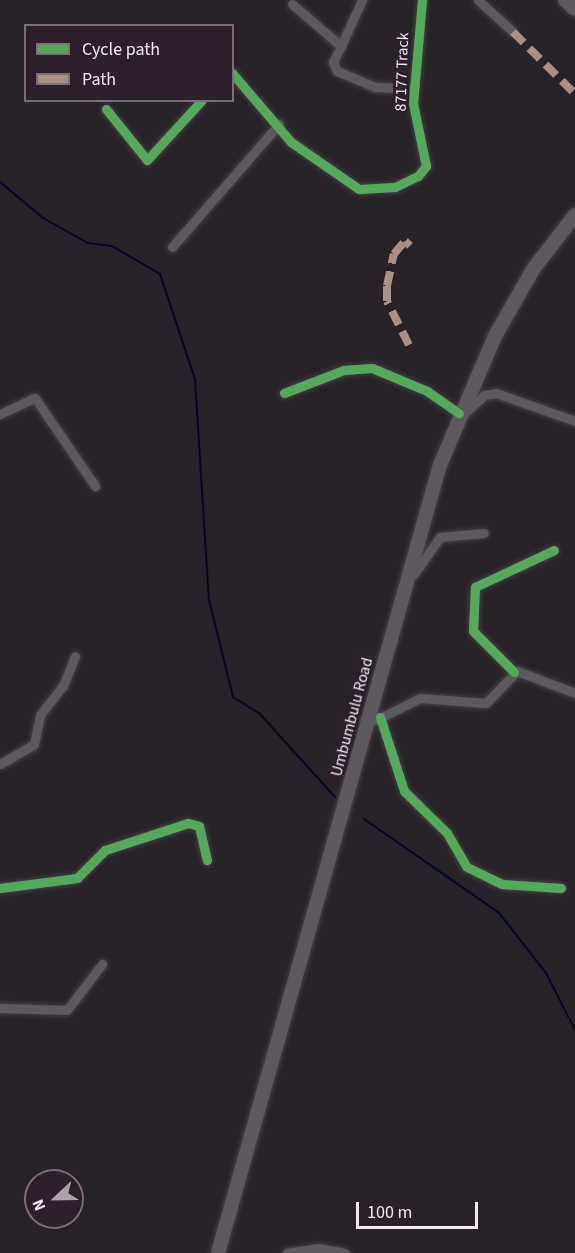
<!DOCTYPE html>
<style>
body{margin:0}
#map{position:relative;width:575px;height:1253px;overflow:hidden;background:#2a2229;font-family:"Source Sans 3",sans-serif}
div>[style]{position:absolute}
.stream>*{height:2px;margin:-1px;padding:0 1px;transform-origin:1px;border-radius:1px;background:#04072a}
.roads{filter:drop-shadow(0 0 2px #474046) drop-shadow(0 0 2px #474046)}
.street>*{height:9px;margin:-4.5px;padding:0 4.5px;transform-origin:4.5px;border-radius:4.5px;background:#5f585e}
.secondary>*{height:14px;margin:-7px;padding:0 7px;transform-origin:7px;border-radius:7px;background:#5f585e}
.quiet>*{height:8px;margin-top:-4px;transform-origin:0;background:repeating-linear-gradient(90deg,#ac8f84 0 15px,transparent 0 23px)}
.cycleway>*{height:9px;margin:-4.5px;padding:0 4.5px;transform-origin:4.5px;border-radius:4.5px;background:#51ab58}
span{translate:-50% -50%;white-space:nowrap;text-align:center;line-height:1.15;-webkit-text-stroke:6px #2d1f2c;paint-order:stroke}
.street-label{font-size:16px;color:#f1e8f0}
.legend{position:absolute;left:24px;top:24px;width:210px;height:78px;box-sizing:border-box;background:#2d1f2c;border:2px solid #7b6f7a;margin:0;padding:8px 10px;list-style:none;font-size:18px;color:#f1e8f0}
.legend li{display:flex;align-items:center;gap:12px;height:30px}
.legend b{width:30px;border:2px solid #7b6f7a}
.north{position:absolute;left:24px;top:1169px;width:60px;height:60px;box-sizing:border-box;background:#2d1f2c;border:2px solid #7b6f7a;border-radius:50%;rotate:248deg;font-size:16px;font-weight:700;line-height:24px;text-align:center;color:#f1e8f0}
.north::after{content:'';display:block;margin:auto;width:21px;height:27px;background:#aba3aa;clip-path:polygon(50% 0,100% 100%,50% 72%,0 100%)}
.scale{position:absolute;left:356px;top:1202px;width:122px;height:27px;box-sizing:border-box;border:3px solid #f1e8f0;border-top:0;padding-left:8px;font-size:18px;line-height:21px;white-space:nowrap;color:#f1e8f0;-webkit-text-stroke:4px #2d1f2c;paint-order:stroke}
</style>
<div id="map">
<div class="stream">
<div style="left:0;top:182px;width:56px;rotate:39.9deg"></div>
<div style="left:43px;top:218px;width:51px;rotate:29.1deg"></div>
<div style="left:88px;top:243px;width:24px;rotate:7deg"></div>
<div style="left:112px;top:246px;width:56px;rotate:30.3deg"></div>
<div style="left:160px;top:274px;width:111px;rotate:71.6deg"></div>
<div style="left:195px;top:379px;width:221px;rotate:86.4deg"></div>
<div style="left:209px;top:600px;width:100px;rotate:76.1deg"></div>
<div style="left:233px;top:697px;width:32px;rotate:32deg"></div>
<div style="left:260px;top:714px;width:113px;rotate:47.9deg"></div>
<div style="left:364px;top:819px;width:165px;rotate:34.8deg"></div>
<div style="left:499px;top:913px;width:76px;rotate:51.9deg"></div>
<div style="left:546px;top:973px;width:64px;rotate:63deg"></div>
</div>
<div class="roads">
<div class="street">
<div style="left:478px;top:0;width:47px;rotate:42.4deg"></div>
<div style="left:292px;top:4px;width:65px;rotate:40.6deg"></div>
<div style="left:341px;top:46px;width:18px;rotate:117deg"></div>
<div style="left:333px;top:62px;width:10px;rotate:66deg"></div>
<div style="left:337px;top:71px;width:41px;rotate:22.8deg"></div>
<div style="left:375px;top:87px;width:38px;rotate:2deg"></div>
<div style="left:341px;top:46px;width:51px;rotate:-65.5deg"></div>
<div style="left:232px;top:73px;width:91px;rotate:49.5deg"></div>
<div style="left:291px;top:142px;width:83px;rotate:34.7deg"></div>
<div style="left:359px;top:189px;width:36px;rotate:-3deg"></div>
<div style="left:395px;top:187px;width:25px;rotate:-26deg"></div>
<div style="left:418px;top:176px;width:13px;rotate:-51deg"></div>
<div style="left:426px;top:166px;width:64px;rotate:-101.7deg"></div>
<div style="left:413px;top:103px;width:103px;rotate:-85deg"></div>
<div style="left:106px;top:109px;width:65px;rotate:51.2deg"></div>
<div style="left:147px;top:160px;width:81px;rotate:-47.5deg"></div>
<div style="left:172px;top:247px;width:163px;rotate:-49deg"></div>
<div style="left:284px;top:393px;width:64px;rotate:-21deg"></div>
<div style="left:344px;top:370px;width:28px;rotate:-4deg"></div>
<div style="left:372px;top:368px;width:60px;rotate:22.7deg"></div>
<div style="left:427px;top:391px;width:39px;rotate:35deg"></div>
<div style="left:466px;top:412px;width:25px;rotate:-43deg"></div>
<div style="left:484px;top:395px;width:12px;rotate:-9deg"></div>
<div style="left:496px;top:393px;width:84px;rotate:19.5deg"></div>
<div style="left:0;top:414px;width:38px;rotate:-25deg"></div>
<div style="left:35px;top:398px;width:107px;rotate:55.7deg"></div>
<div style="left:414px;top:574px;width:45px;rotate:-54.9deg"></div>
<div style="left:440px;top:537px;width:44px;rotate:-5.2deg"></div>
<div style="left:514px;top:672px;width:58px;rotate:-135deg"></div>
<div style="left:473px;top:631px;width:44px;rotate:-87.4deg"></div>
<div style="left:475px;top:587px;width:87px;rotate:-25.1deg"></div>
<div style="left:380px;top:717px;width:78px;rotate:72deg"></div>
<div style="left:404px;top:791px;width:60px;rotate:44.3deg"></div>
<div style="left:447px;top:833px;width:39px;rotate:60deg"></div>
<div style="left:467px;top:867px;width:39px;rotate:26deg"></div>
<div style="left:502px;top:884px;width:59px;rotate:3.9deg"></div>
<div style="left:376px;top:720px;width:49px;rotate:-26.6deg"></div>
<div style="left:420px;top:698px;width:66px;rotate:4.3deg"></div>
<div style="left:486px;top:703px;width:45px;rotate:-45.9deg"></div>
<div style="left:517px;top:671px;width:62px;rotate:20.8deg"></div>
<div style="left:0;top:764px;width:39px;rotate:-30deg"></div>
<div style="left:34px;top:744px;width:30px;rotate:-78deg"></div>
<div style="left:40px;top:715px;width:37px;rotate:-52deg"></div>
<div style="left:63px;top:686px;width:32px;rotate:-68deg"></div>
<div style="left:0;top:888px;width:78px;rotate:-7.4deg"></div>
<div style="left:77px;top:878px;width:40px;rotate:-45deg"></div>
<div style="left:105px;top:850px;width:87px;rotate:-18deg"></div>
<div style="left:188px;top:823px;width:11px;rotate:15deg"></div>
<div style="left:199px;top:826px;width:35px;rotate:77deg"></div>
<div style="left:0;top:1008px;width:67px;rotate:1.7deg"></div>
<div style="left:67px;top:1010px;width:58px;rotate:-52.7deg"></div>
<div style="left:287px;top:1253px;width:32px;rotate:-9deg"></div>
<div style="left:319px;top:1248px;width:26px;rotate:11deg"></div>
</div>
<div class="secondary">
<div style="left:565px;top:0;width:13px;rotate:42deg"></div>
<div style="left:218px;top:1253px;width:819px;rotate:-74.27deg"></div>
<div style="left:440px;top:465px;width:140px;rotate:-66.9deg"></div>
<div style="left:495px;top:336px;width:78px;rotate:-60.2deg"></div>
<div style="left:534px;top:268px;width:67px;rotate:-52.3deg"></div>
</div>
</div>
<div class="quiet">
<div style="left:513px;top:32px;width:88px;rotate:45deg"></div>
<div style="left:409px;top:345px;width:49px;rotate:-116.6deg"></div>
<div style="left:387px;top:301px;width:15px;rotate:-90deg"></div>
<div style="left:387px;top:286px;width:33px;rotate:-78deg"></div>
<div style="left:394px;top:254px;width:17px;rotate:-50deg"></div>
<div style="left:405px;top:241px;width:7px;rotate:45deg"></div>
</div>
<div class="cycleway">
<div style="left:232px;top:73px;width:91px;rotate:49.5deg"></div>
<div style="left:291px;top:142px;width:83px;rotate:34.7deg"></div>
<div style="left:359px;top:189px;width:36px;rotate:-3deg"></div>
<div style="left:395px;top:187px;width:25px;rotate:-26deg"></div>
<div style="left:418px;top:176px;width:13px;rotate:-51deg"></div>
<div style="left:426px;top:166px;width:64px;rotate:-101.7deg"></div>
<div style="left:413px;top:103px;width:103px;rotate:-85deg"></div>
<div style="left:106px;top:109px;width:65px;rotate:51.2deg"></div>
<div style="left:147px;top:160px;width:81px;rotate:-47.5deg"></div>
<div style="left:284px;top:393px;width:64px;rotate:-21deg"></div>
<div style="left:344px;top:370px;width:28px;rotate:-4deg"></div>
<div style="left:372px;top:368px;width:60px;rotate:22.7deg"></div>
<div style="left:427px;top:391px;width:39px;rotate:35deg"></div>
<div style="left:514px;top:672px;width:58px;rotate:-135deg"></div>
<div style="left:473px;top:631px;width:44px;rotate:-87.4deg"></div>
<div style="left:475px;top:587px;width:87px;rotate:-25.1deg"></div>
<div style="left:380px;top:717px;width:78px;rotate:72deg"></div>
<div style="left:404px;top:791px;width:60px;rotate:44.3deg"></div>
<div style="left:447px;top:833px;width:39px;rotate:60deg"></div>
<div style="left:467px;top:867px;width:39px;rotate:26deg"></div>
<div style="left:502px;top:884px;width:59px;rotate:3.9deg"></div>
<div style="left:0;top:888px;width:78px;rotate:-7.4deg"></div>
<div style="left:77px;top:878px;width:40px;rotate:-45deg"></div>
<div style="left:105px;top:850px;width:87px;rotate:-18deg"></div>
<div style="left:188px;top:823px;width:11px;rotate:15deg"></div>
<div style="left:199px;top:826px;width:35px;rotate:77deg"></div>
</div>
<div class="street-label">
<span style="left:402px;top:72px;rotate:-88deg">87177 Track</span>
<span style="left:352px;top:717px;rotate:-75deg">Umbumbulu Road</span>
</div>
<ul class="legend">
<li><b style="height:8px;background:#51ab58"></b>Cycle path</li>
<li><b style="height:8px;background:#ac8f84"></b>Path</li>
</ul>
<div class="north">N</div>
<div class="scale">100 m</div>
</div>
